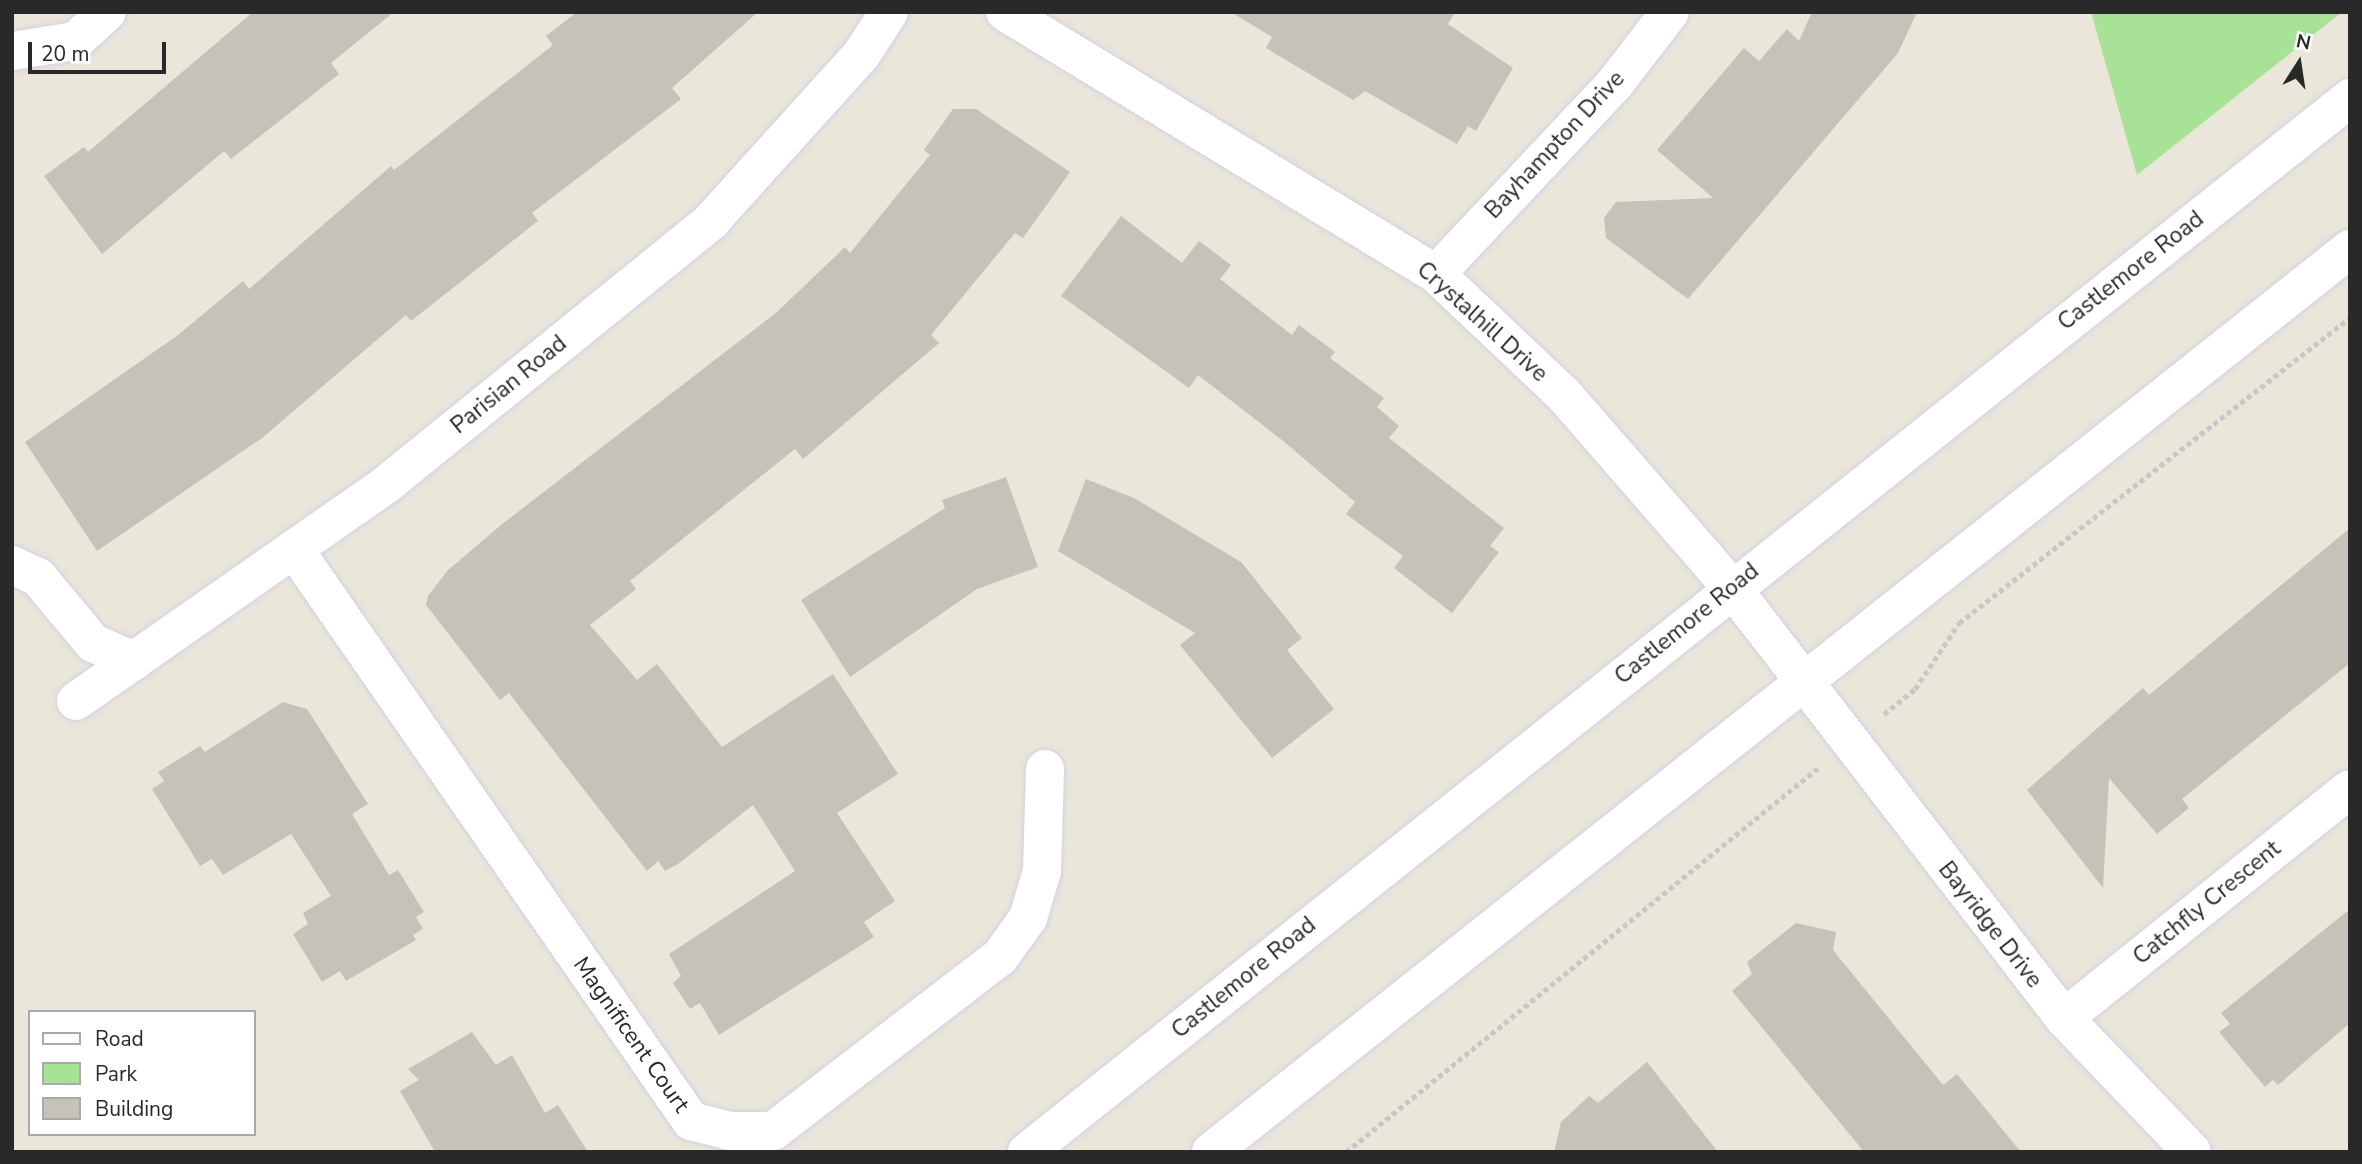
<!DOCTYPE html>
<style>
body{margin:0}
#map{position:relative;width:2362px;height:1164px;overflow:hidden;background:#ebe6da;font-family:"Nunito Sans",sans-serif}
div>[style]{position:absolute}
.green>*{inset:0;background:#a8e297}
.building>*{inset:0;background:#c6c2ba}
.path>*{height:4.5px;margin-top:-2.25px;transform-origin:0;background:repeating-linear-gradient(90deg,#c7c7c7 0 5px,transparent 0 8.5px)}
.roads{filter:drop-shadow(0 0 2px #d0d1e2) drop-shadow(0 0 2px #d0d1e2)}
.street>*{height:38px;margin:-19px;padding:0 19px;transform-origin:19px;border-radius:19px;background:#fff}
.secondary>*{height:38px;margin:-19px;padding:0 19px;transform-origin:19px;border-radius:19px;background:#fff}
span{translate:-50% -50%;white-space:nowrap;text-align:center;line-height:1.15;-webkit-text-stroke:5px #fff;paint-order:stroke}
.street-label{font-size:23px;color:#292929}
.frame{position:absolute;inset:0;border:14px solid #292929;pointer-events:none}
.legend{position:absolute;left:28px;top:1010px;width:228px;height:126px;box-sizing:border-box;background:#fff;border:2px solid #a9a9a9;margin:0;padding:9px 12px;list-style:none;font-size:21px;color:#292929}
.legend li{display:flex;align-items:center;gap:14px;height:35px}
.legend b{width:35px;border:2px solid #a9a9a9}
.north{position:absolute;left:2264px;top:28px;width:70px;height:70px;-webkit-text-stroke:5px #fff;paint-order:stroke;rotate:12deg;font-size:19px;font-weight:700;line-height:28px;text-align:center;color:#292929}
.north::after{content:'';display:block;margin:auto;width:24px;height:32px;background:#292929;clip-path:polygon(50% 0,100% 100%,50% 72%,0 100%)}
.scale{position:absolute;left:28px;top:42px;width:138px;height:32px;box-sizing:border-box;border:4px solid #292929;border-top:0;padding-left:9px;font-size:21px;line-height:24px;white-space:nowrap;color:#292929;-webkit-text-stroke:5px #fff;paint-order:stroke}
</style>
<div id="map">
<div class="green">
<div style="clip-path:polygon(2091px 12px,2342px 12px,2137px 175px)"></div>
</div>
<div class="building">
<div style="clip-path:polygon(253px 12px,394px 12px,331px 63px,339px 74px,231px 159px,224px 151px,102px 254px,44px 176px,84px 147px,88px 152px)"></div>
<div style="clip-path:polygon(577px 12px,758px 12px,672px 88px,681px 99px,532px 213px,538px 221px,411px 321px,406px 315px,262px 438px,97px 551px,25px 442px,178px 335px,243px 281px,249px 289px,391px 166px,394px 170px,553px 45px,546px 36px)"></div>
<div style="clip-path:polygon(1231px 12px,1455px 12px,1448px 24px,1513px 68px,1476px 131px,1468px 126px,1457px 144px,1365px 91px,1353px 100px,1266px 48px,1272px 37px)"></div>
<div style="clip-path:polygon(1812px 12px,1917px 12px,1898px 53px,1688px 299px,1606px 238px,1604px 218px,1616px 202px,1713px 198px,1657px 150px,1744px 48px,1759px 61px,1787px 29px,1799px 41px)"></div>
<div style="clip-path:polygon(953px 109px,976px 109px,1070px 172px,1023px 238px,1015px 233px,931px 335px,939px 343px,803px 459px,795px 449px,630px 581px,636px 589px,590px 625px,637px 680px,657px 664px,722px 747px,833px 674px,898px 774px,837px 813px,895px 901px,864px 922px,874px 937px,719px 1035px,700px 1003px,690px 1009px,673px 983px,681px 976px,669px 954px,795px 871px,753px 805px,678px 864px,665px 871px,658px 861px,647px 871px,509px 693px,500px 700px,426px 605px,428px 596px,447px 571px,501px 525px,777px 312px,845px 247px,850px 253px,930px 155px,924px 150px)"></div>
<div style="clip-path:polygon(1121px 216px,1182px 263px,1199px 241px,1231px 265px,1220px 279px,1292px 335px,1299px 325px,1335px 352px,1330px 358px,1384px 398px,1377px 407px,1399px 426px,1389px 438px,1504px 528px,1490px 546px,1499px 552px,1452px 613px,1394px 568px,1403px 556px,1346px 514px,1355px 502px,1282px 440px,1198px 375px,1189px 388px,1061px 296px)"></div>
<div style="clip-path:polygon(1006px 477px,1038px 567px,977px 589px,850px 677px,801px 600px,945px 508px,942px 500px)"></div>
<div style="clip-path:polygon(1086px 479px,1134px 498px,1241px 562px,1302px 638px,1287px 650px,1334px 709px,1272px 758px,1180px 645px,1195px 633px,1058px 551px)"></div>
<div style="clip-path:polygon(2350px 528px,2350px 663px,2182px 799px,2189px 808px,2157px 834px,2109px 778px,2103px 888px,2027px 790px,2143px 688px,2149px 695px)"></div>
<div style="clip-path:polygon(283px 702px,307px 709px,368px 804px,352px 814px,389px 875px,398px 870px,424px 912px,416px 917px,423px 929px,413px 935px,416px 940px,346px 981px,340px 971px,322px 982px,293px 934px,308px 924px,303px 913px,331px 896px,291px 834px,223px 875px,212px 859px,200px 866px,152px 789px,164px 781px,158px 772px,200px 746px,205px 752px)"></div>
<div style="clip-path:polygon(2350px 909px,2350px 1023px,2278px 1085px,2273px 1080px,2265px 1087px,2219px 1032px,2230px 1024px,2221px 1013px)"></div>
<div style="clip-path:polygon(1796px 923px,1836px 932px,1833px 950px,1943px 1085px,1957px 1074px,2021px 1152px,1864px 1152px,1732px 991px,1752px 974px,1747px 962px)"></div>
<div style="clip-path:polygon(472px 1032px,496px 1065px,512px 1055px,545px 1113px,558px 1105px,588px 1152px,435px 1152px,400px 1091px,419px 1080px,408px 1069px)"></div>
<div style="clip-path:polygon(1647px 1062px,1718px 1152px,1554px 1152px,1561px 1122px,1589px 1096px,1598px 1103px)"></div>
</div>
<div class="path">
<div style="left:1884px;top:714px;width:40px;rotate:-39deg"></div>
<div style="left:1915px;top:689px;width:79px;rotate:-56.3deg"></div>
<div style="left:1959px;top:623px;width:497px;rotate:-38deg"></div>
<div style="left:1346px;top:1152px;width:608px;rotate:-39.13deg"></div>
</div>
<div class="roads">
<div class="street">
<div style="left:1005px;top:12px;width:504px;rotate:31.29deg"></div>
<div style="left:1436px;top:274px;width:178px;rotate:43.4deg"></div>
<div style="left:1565px;top:396px;width:254px;rotate:49deg"></div>
<div style="left:1732px;top:588px;width:543px;rotate:52.33deg"></div>
<div style="left:2064px;top:1018px;width:185px;rotate:46.3deg"></div>
<div style="left:12px;top:51px;width:64px;rotate:-9deg"></div>
<div style="left:75px;top:41px;width:43px;rotate:-42.2deg"></div>
<div style="left:1436px;top:274px;width:263px;rotate:-46.8deg"></div>
<div style="left:1616px;top:82px;width:88px;rotate:-52.4deg"></div>
<div style="left:294px;top:549px;width:696px;rotate:55.24deg"></div>
<div style="left:691px;top:1121px;width:40px;rotate:14.4deg"></div>
<div style="left:730px;top:1131px;width:43px"></div>
<div style="left:773px;top:1131px;width:286px;rotate:-37.5deg"></div>
<div style="left:1000px;top:957px;width:48px;rotate:-54.3deg"></div>
<div style="left:1028px;top:918px;width:49px;rotate:-73.4deg"></div>
<div style="left:1042px;top:871px;width:102px;rotate:-88.3deg"></div>
<div style="left:12px;top:565px;width:29px;rotate:25deg"></div>
<div style="left:38px;top:577px;width:86px;rotate:50.2deg"></div>
<div style="left:93px;top:643px;width:45px;rotate:23.7deg"></div>
<div style="left:76px;top:701px;width:381px;rotate:-34.9deg"></div>
<div style="left:388px;top:483px;width:416px;rotate:-39deg"></div>
<div style="left:711px;top:221px;width:224px;rotate:-47.9deg"></div>
<div style="left:861px;top:55px;width:51px;rotate:-56.9deg"></div>
<div style="left:2064px;top:1018px;width:366px;rotate:-38.7deg"></div>
</div>
<div class="secondary">
<div style="left:1027px;top:1152px;width:1692px;rotate:-38.54deg"></div>
<div style="left:1211px;top:1152px;width:1454px;rotate:-38.41deg"></div>
</div>
</div>
<div class="street-label">
<span style="left:1555px;top:145px;rotate:-47deg">Bayhampton Drive</span>
<span style="left:2131px;top:271px;rotate:-38deg">Castlemore Road</span>
<span style="left:1482px;top:322px;rotate:42deg">Crystalhill Drive</span>
<span style="left:509px;top:385px;rotate:-39deg">Parisian Road</span>
<span style="left:1687px;top:624px;rotate:-39deg">Castlemore Road</span>
<span style="left:2207px;top:903px;rotate:-39deg">Catchfly Crescent</span>
<span style="left:1990px;top:925px;rotate:52deg">Bayridge Drive</span>
<span style="left:1244px;top:978px;rotate:-39deg">Castlemore Road</span>
<span style="left:631px;top:1035px;rotate:55deg">Magnificent Court</span>
</div>
<div class="frame"></div>
<ul class="legend">
<li><b style="height:9px;background:#fff"></b>Road</li>
<li><b style="height:19px;background:#a8e297"></b>Park</li>
<li><b style="height:19px;background:#c6c2ba"></b>Building</li>
</ul>
<div class="north">N</div>
<div class="scale">20 m</div>
</div>
